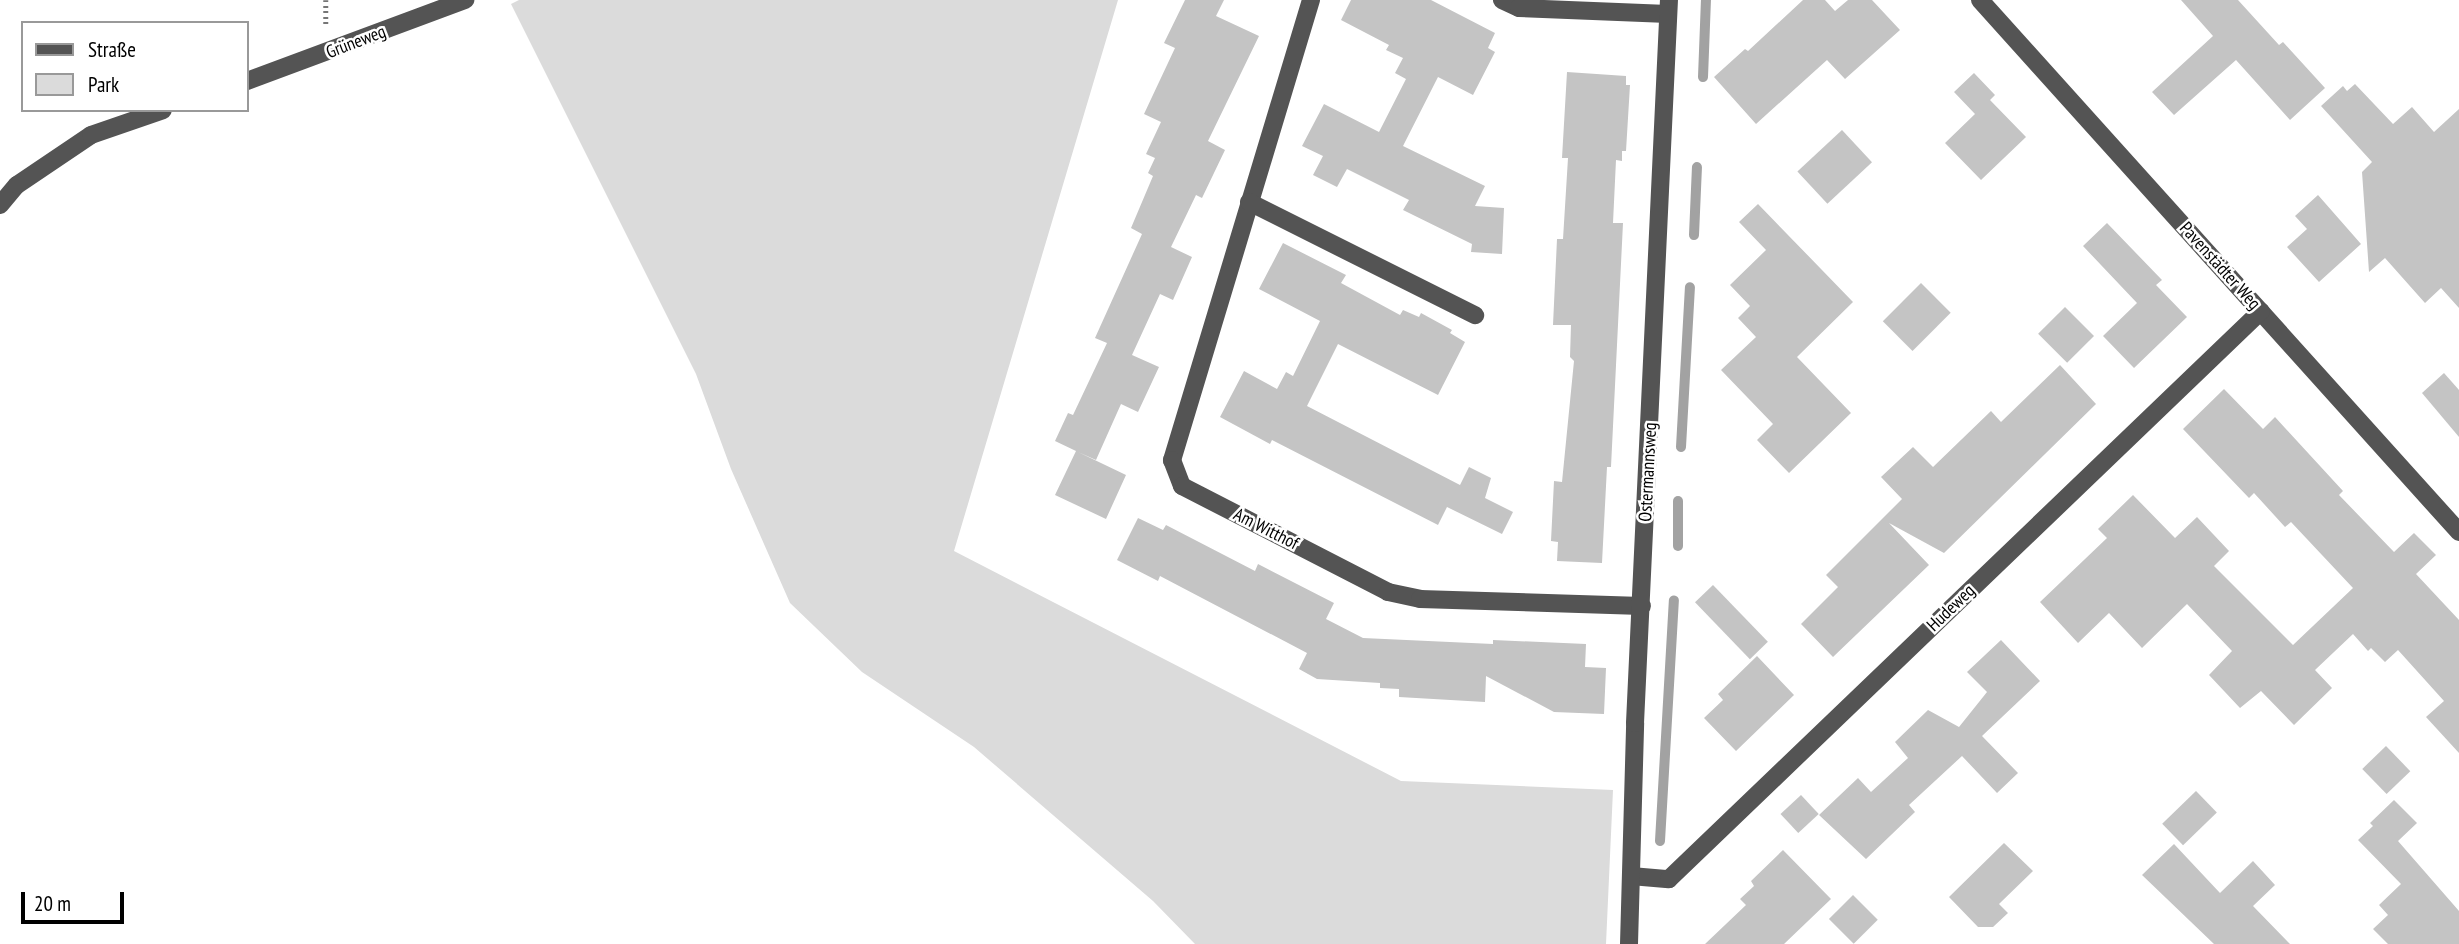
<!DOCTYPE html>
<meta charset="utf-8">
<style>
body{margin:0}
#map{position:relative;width:2459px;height:944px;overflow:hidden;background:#fff;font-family:"PT Sans Narrow",sans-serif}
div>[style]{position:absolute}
.green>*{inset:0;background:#dbdbdb}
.stream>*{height:10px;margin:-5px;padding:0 5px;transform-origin:5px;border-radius:5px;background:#a2a2a2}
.building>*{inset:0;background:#c4c4c4;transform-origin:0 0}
.path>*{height:4.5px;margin-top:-2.25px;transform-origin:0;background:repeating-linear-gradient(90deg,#767676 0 2px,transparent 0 5.5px)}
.minor>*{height:18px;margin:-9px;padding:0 9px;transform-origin:9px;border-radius:9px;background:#545454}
span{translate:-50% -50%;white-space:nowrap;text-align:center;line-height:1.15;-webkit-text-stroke:5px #fff;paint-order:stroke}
.street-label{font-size:18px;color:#000}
.legend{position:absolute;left:21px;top:21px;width:228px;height:91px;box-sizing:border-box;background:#fff;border:2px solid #999;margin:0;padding:9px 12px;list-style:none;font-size:21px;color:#000}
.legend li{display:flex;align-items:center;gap:14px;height:35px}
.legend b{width:35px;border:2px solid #999}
.scale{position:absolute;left:21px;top:892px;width:103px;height:32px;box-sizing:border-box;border:4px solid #000;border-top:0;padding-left:9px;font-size:21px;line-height:24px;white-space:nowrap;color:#000;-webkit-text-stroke:5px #fff;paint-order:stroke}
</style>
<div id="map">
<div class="green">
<div style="clip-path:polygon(519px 0,1118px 0,954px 551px,1401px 781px,1613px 790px,1606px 944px,1195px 944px,1153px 901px,974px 747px,862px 672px,790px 603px,731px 469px,696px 374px,511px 4px)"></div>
</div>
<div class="stream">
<div style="left:1703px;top:77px;width:77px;rotate:-87.8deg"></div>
<div style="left:1694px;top:235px;width:68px;rotate:-87.5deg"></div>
<div style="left:1681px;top:447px;width:160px;rotate:-86.8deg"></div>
<div style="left:1678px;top:546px;width:45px;rotate:-90deg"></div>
<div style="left:1660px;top:841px;width:241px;rotate:-86.7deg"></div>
</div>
<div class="building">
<div style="clip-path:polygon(1185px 0,1224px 0,1216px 16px,1259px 36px,1208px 141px,1225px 150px,1202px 198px,1196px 195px,1171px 247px,1192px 257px,1173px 300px,1160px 294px,1132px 355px,1159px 367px,1138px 412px,1121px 404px,1096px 460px,1078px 452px,1126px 475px,1106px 519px,1055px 495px,1076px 451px,1055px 441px,1068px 413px,1073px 415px,1107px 343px,1095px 338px,1142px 234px,1131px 228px,1153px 176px,1148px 173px,1155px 158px,1146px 154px,1161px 122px,1144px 114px,1175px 48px,1164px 43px)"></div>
<div style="clip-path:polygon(1351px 0,1431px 0,1495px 33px,1488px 48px,1495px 52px,1473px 95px,1438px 77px,1403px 146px,1485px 186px,1475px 206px,1504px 208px,1502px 254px,1471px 252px,1472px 244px,1403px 210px,1409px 200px,1347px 169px,1337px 187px,1313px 175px,1323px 156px,1302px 146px,1324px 104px,1379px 132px,1406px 79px,1395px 73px,1403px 58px,1386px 50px,1389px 45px,1341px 20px)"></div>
<div style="clip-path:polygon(1803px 0,1825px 0,1835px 11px,1848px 0,1872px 0,1900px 30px,1845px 79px,1827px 60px,1756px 124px,1714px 77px,1745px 49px,1748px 51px)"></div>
<div style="clip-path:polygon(2181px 0,2238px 0,2279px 45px,2283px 42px,2325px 88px,2290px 120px,2236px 60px,2174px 115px,2152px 92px,2213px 36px)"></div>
<div style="clip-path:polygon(1567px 72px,1626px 76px,1626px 85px,1630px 85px,1626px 151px,1622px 151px,1622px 161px,1616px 160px,1613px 223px,1623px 223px,1611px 467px,1607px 467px,1602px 563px,1557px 561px,1558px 542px,1551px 541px,1554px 481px,1562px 482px,1574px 361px,1570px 357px,1571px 325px,1553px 325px,1557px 239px,1563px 239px,1568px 158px,1562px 158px)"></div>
<div style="clip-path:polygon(1974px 73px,1995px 95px,1990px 100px,2026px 137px,1981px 180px,1945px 143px,1975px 114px,1954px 92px)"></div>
<div style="clip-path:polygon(2355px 84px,2393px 124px,2412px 107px,2434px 132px,2459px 109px,2459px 308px,2441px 288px,2425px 303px,2385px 258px,2369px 272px,2362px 172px,2372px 162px,2321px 106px,2343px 86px,2347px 91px)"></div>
<div style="left:1842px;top:130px;width:44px;height:61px;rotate:47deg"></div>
<div style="clip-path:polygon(2318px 195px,2361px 244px,2319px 282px,2287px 247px,2307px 229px,2295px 216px)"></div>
<div style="clip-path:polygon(1758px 204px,1853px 302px,1797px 357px,1851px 413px,1789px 473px,1757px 440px,1773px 424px,1721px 370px,1756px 337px,1738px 318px,1750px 306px,1730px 285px,1766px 250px,1739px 222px)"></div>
<div style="clip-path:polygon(2107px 223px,2162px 280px,2156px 285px,2187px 317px,2134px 368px,2103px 336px,2137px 303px,2083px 246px)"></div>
<div style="clip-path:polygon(1283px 243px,1346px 275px,1341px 283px,1400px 315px,1403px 310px,1419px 317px,1421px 313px,1452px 330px,1450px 333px,1465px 342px,1438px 395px,1338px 344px,1307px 406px,1460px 485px,1469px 467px,1491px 478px,1485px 498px,1513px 512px,1502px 534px,1447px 507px,1438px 525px,1272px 440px,1270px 444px,1220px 417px,1244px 371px,1277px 389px,1286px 372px,1293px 376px,1320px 321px,1259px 289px)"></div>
<div style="left:1921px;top:283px;width:42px;height:54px;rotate:45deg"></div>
<div style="left:2065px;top:307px;width:41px;height:38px;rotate:45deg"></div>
<div style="clip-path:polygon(2060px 365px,2096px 404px,1944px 553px,1889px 523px,1929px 565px,1833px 657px,1801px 624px,1838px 587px,1826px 575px,1902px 499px,1881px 477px,1913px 447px,1933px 467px,1991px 411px,2001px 422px)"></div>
<div style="clip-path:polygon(2444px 373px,2459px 390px,2459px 437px,2422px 393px)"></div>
<div style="clip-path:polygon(2224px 389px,2263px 429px,2275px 417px,2343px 491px,2339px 495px,2394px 552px,2414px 533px,2436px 555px,2416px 574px,2459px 620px,2459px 753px,2426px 717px,2444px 701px,2398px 650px,2385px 662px,2371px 648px,2368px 651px,2353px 634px,2315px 670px,2332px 688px,2294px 725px,2261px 691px,2240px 708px,2209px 675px,2232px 651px,2187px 604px,2142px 648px,2109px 613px,2078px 643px,2040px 602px,2107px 538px,2098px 529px,2133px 495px,2175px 538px,2197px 517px,2229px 551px,2214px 566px,2293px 645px,2353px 588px,2291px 522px,2285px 527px,2254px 493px,2249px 498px,2183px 429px)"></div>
<div style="clip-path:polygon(1138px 518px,1163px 530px,1166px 525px,1255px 571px,1258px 564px,1334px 603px,1326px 619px,1363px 638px,1493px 644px,1493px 640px,1586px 644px,1585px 667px,1606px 668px,1604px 714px,1554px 712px,1486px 676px,1485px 702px,1399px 697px,1399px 689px,1380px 688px,1380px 683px,1317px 679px,1299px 669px,1307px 653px,1160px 576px,1158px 581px,1117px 560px)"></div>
<div style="left:1713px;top:585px;width:79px;height:25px;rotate:46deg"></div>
<div style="clip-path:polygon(2001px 640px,2040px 681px,1982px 736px,2018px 773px,1997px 793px,1962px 756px,1909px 805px,1915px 812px,1866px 859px,1819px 815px,1858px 778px,1871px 792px,1908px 758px,1895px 742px,1928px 710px,1959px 727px,1987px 692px,1967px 672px)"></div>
<div style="clip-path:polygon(1757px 656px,1794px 695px,1736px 751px,1704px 718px,1723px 700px,1718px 694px)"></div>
<div style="left:2386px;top:746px;width:35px;height:33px;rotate:46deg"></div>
<div style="left:2196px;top:791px;width:30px;height:47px;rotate:46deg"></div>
<div style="left:1801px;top:795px;width:26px;height:28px;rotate:47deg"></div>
<div style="clip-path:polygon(2394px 800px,2417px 823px,2398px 841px,2459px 911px,2459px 944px,2388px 944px,2373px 929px,2388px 915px,2379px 905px,2401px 884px,2358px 840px,2373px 826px,2370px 823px)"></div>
<div style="clip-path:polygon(2004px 843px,2033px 871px,1999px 904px,2008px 913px,1993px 927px,1978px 927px,1949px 897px)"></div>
<div style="clip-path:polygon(2174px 844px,2220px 893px,2253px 861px,2275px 885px,2253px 906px,2290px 944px,2214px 944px,2142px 875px)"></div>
<div style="clip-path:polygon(1783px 850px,1831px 899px,1784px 944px,1705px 944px,1746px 905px,1740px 899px,1754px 886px,1751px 881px)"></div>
<div style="left:1853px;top:895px;width:35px;height:34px;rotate:45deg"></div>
</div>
<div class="path">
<div style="left:326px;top:0;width:25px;rotate:90deg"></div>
</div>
<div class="minor">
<div style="left:1311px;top:0;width:481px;rotate:106.8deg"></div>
<div style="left:1172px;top:460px;width:28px;rotate:69deg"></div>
<div style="left:1182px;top:486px;width:232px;rotate:27.2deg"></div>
<div style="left:1388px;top:592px;width:33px;rotate:12deg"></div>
<div style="left:1420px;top:599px;width:222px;rotate:1.8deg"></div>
<div style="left:1502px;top:0;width:19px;rotate:25deg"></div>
<div style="left:1519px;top:8px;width:149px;rotate:2.3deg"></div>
<div style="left:1980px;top:0;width:716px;rotate:48deg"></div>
<div style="left:247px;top:81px;width:233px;rotate:-20.4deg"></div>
<div style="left:1249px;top:202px;width:253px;rotate:26.6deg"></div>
<div style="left:0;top:205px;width:26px;rotate:-50deg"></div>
<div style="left:17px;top:185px;width:89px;rotate:-34deg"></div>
<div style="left:91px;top:135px;width:76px;rotate:-19.1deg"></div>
<div style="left:1631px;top:876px;width:38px;rotate:5deg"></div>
<div style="left:1669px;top:879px;width:820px;rotate:-43.81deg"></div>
<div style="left:1629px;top:944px;width:221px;rotate:-88.4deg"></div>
<div style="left:1635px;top:723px;width:724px;rotate:-87.31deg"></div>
</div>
<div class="street-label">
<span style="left:356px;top:42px;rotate:-21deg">Grüneweg</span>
<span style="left:2220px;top:266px;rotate:48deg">Pavenstädter Weg</span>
<span style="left:1648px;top:472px;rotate:-87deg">Ostermannsweg</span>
<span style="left:1266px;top:529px;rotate:27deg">Am Witthof</span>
<span style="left:1951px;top:608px;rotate:-44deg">Hudeweg</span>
</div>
<ul class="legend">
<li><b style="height:9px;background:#545454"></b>Straße</li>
<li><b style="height:19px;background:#dbdbdb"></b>Park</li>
</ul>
<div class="scale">20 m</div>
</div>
